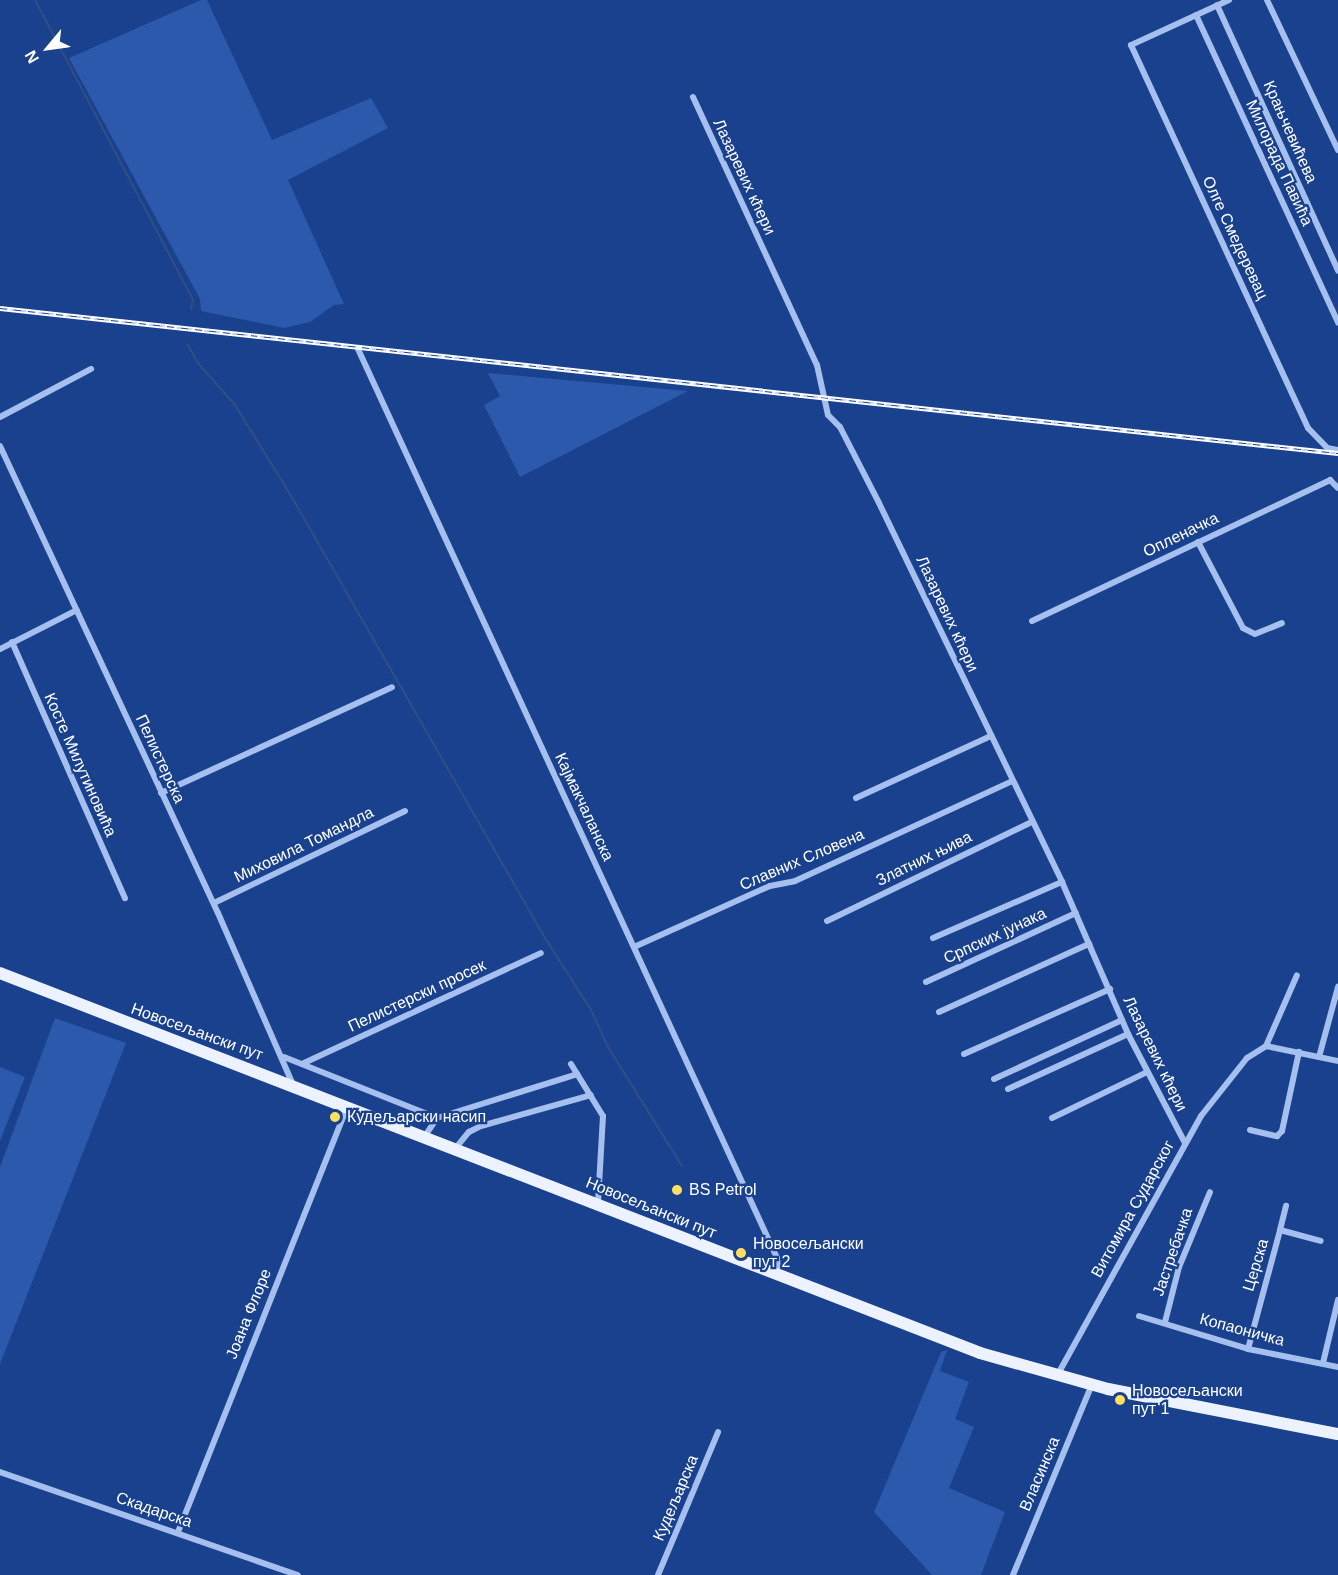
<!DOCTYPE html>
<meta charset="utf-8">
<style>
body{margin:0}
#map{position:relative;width:1338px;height:1575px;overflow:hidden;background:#19418d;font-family:Helvetica,sans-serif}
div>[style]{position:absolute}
.green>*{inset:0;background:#2c59ac}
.stream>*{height:2px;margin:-1px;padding:0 1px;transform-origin:1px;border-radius:1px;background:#314e87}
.minor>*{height:6px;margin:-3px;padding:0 3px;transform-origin:3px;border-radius:3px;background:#a5bfee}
.primary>*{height:12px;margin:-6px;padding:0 6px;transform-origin:6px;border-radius:6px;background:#ecf2ff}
.rail>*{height:4.5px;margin-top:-2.25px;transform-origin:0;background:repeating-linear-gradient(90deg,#19418d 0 7px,#fff 0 14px);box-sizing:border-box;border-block:2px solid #fff}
.dots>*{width:16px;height:16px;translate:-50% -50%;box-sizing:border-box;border:3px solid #19418d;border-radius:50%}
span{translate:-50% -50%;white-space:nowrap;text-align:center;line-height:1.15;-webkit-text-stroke:4.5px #19418d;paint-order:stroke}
.street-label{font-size:16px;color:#fff}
.poi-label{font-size:16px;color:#fff}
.left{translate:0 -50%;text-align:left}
.north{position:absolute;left:18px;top:18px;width:60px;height:60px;-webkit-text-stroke:4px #19418d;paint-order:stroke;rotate:241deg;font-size:16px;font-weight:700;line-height:24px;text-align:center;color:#fff}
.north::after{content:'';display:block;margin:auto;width:21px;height:27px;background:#fff;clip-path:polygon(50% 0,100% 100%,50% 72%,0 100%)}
</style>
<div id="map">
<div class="green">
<div style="clip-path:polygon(201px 0,207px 0,272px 140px,371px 98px,388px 128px,288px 180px,344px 304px,334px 305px,310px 322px,284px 328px,201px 311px,200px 299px,69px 58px)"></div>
<div style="clip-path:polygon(488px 373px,688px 391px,520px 477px,484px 405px,500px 396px)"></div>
<div style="clip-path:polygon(55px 1018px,126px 1043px,0 1364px,0 1167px)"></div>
<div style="clip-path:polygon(0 1067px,25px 1077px,0 1141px)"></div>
<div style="clip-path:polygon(947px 1350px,940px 1371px,969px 1382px,955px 1419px,974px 1427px,949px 1488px,1005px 1512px,981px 1575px,932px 1575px,874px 1512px,941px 1352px)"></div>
</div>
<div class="stream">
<div style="left:35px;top:0;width:339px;rotate:62.2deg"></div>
<div style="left:193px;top:300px;width:10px;rotate:101deg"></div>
<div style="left:188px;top:345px;width:21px;rotate:61deg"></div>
<div style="left:198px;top:363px;width:56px;rotate:48.6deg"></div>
<div style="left:235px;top:405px;width:105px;rotate:58.3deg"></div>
<div style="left:290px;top:494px;width:512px;rotate:60.13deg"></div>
<div style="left:545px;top:938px;width:85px;rotate:57.4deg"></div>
<div style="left:591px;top:1010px;width:41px;rotate:65.3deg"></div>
<div style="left:608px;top:1047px;width:140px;rotate:58.1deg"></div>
</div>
<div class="minor">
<div style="left:1229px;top:0;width:108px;rotate:155.3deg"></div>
<div style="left:1131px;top:45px;width:422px;rotate:65.2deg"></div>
<div style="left:1308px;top:428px;width:28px;rotate:46deg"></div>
<div style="left:1327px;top:448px;width:11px;rotate:10deg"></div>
<div style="left:1267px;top:0;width:166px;rotate:64.7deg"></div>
<div style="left:1217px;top:5px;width:292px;rotate:65.5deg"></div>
<div style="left:1196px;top:15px;width:339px;rotate:65.2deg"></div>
<div style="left:693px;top:97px;width:295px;rotate:65.2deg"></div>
<div style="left:817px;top:365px;width:51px;rotate:77.6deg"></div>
<div style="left:828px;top:415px;width:17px;rotate:45deg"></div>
<div style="left:840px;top:427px;width:85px;rotate:62.8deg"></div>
<div style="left:879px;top:503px;width:421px;rotate:64.2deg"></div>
<div style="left:1062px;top:882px;width:166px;rotate:66.5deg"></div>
<div style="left:1128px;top:1034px;width:123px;rotate:62.4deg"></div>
<div style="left:358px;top:349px;width:1001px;rotate:65.25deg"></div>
<div style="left:777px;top:1258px;width:18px;rotate:84deg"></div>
<div style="left:0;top:417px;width:103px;rotate:-27.8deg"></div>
<div style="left:0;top:446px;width:515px;rotate:64.98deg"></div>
<div style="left:218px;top:913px;width:188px;rotate:66.4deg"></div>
<div style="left:1198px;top:542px;width:97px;rotate:62.4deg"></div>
<div style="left:1243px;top:628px;width:13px;rotate:27deg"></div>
<div style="left:1255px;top:634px;width:29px;rotate:-22deg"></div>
<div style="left:1032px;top:621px;width:330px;rotate:-25.3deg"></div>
<div style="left:1330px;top:480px;width:11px;rotate:45deg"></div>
<div style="left:12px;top:642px;width:280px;rotate:66.2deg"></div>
<div style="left:0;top:649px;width:86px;rotate:-26.9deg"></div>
<div style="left:161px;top:793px;width:254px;rotate:-24.6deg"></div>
<div style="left:856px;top:798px;width:149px;rotate:-24.7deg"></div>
<div style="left:214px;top:903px;width:212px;rotate:-25.7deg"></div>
<div style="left:827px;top:921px;width:228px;rotate:-25.8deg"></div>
<div style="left:933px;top:938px;width:141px;rotate:-23.5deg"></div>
<div style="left:634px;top:947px;width:149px;rotate:-24.2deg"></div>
<div style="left:770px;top:886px;width:25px;rotate:-11deg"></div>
<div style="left:795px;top:881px;width:239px;rotate:-24.7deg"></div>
<div style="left:926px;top:982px;width:165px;rotate:-24.7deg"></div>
<div style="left:939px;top:1012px;width:165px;rotate:-24.4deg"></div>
<div style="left:1266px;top:1046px;width:74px;rotate:11.8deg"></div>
<div style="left:964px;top:1054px;width:160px;rotate:-24deg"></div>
<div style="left:284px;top:1057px;width:165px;rotate:21.7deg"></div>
<div style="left:437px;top:1118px;width:23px;rotate:124deg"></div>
<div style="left:1319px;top:1057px;width:73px;rotate:-74.8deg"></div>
<div style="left:304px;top:1063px;width:261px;rotate:-24.9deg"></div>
<div style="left:571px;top:1064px;width:61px;rotate:58.4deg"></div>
<div style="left:603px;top:1116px;width:88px;rotate:93.3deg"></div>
<div style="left:994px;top:1079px;width:141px;rotate:-24.7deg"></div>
<div style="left:1008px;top:1089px;width:132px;rotate:-24.6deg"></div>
<div style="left:437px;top:1118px;width:147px;rotate:-17.4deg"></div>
<div style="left:1052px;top:1118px;width:106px;rotate:-25.8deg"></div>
<div style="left:1250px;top:1130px;width:28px;rotate:13deg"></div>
<div style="left:1277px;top:1136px;width:7px;rotate:-45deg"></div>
<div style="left:1282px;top:1131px;width:81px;rotate:-77.9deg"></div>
<div style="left:455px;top:1149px;width:22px;rotate:-51deg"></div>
<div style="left:469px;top:1132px;width:13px;rotate:-27deg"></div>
<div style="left:481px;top:1126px;width:114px;rotate:-15.7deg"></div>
<div style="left:1280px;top:1230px;width:25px;rotate:-76deg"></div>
<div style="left:1139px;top:1316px;width:114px;rotate:16.8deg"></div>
<div style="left:1248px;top:1349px;width:92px;rotate:11.3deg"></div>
<div style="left:1165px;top:1322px;width:57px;rotate:-75.7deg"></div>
<div style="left:1179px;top:1267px;width:81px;rotate:-67.5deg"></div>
<div style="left:1248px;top:1349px;width:123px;rotate:-74.9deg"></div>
<div style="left:1280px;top:1230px;width:42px;rotate:15deg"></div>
<div style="left:1323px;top:1363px;width:65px;rotate:-76.6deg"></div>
<div style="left:1058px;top:1374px;width:295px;rotate:-61deg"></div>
<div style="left:1201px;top:1116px;width:74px;rotate:-51.6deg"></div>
<div style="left:1247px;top:1058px;width:22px;rotate:-32deg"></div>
<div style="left:1266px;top:1046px;width:77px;rotate:-66.4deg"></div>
<div style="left:0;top:1472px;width:315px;rotate:19.1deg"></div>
<div style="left:178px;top:1532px;width:457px;rotate:-68.3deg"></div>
<div style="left:658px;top:1575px;width:155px;rotate:-67.2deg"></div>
<div style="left:1013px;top:1575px;width:207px;rotate:-67.5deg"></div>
</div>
<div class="primary">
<div style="left:0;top:973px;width:1051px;rotate:21.19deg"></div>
<div style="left:980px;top:1353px;width:133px;rotate:15.7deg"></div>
<div style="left:1108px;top:1389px;width:234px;rotate:11.1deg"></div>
</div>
<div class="rail">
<div style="left:0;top:308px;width:1346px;rotate:6.19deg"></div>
</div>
<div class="dots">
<div style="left:335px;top:1117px;background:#ffe062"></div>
<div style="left:677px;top:1190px;background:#ffe062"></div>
<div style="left:741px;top:1253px;background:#ffe062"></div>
<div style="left:1120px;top:1400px;background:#ffe062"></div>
</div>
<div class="street-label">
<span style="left:1290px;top:132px;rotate:66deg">Крањчевићева</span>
<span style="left:1279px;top:163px;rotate:65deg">Милорада Павића</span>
<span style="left:744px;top:177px;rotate:65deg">Лазаревих кћери</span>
<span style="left:1235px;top:238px;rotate:65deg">Олге Смедеревац</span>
<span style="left:1181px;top:535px;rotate:-26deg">Опленачка</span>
<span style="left:947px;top:614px;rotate:65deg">Лазаревих кћери</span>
<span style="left:160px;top:759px;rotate:65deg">Пелистерска</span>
<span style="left:80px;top:765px;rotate:66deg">Косте Милутиновића</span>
<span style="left:584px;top:807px;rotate:65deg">Кајмакчаланска</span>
<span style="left:304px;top:845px;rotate:-26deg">Миховила Томандла</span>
<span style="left:924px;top:859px;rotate:-26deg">Златних њива</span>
<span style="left:802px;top:860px;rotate:-23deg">Славних Словена</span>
<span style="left:995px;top:936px;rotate:-25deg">Српских јунака</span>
<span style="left:417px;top:996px;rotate:-25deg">Пелистерски просек</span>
<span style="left:197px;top:1032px;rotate:20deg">Новосељански пут</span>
<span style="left:1155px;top:1054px;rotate:64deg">Лазаревих кћери</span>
<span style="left:651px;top:1208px;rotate:22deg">Новосељански пут</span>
<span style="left:1133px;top:1209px;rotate:-61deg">Витомира Сударског</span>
<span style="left:1173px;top:1252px;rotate:-71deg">Јастребачка</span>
<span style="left:1256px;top:1265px;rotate:-73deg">Церска</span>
<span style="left:249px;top:1314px;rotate:-68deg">Јоана Флоре</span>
<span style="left:1242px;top:1330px;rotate:15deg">Копаоничка</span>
<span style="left:1040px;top:1474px;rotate:-67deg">Власинска</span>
<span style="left:676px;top:1498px;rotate:-67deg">Кудељарска</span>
<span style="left:154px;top:1510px;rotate:19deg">Скадарска</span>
</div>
<div class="poi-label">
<span class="left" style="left:347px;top:1117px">Кудељарски насип</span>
<span class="left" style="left:689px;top:1190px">BS Petrol</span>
<span class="left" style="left:753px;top:1253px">Новосељански<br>пут 2</span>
<span class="left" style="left:1132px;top:1400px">Новосељански<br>пут 1</span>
</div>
<div class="north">N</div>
</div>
